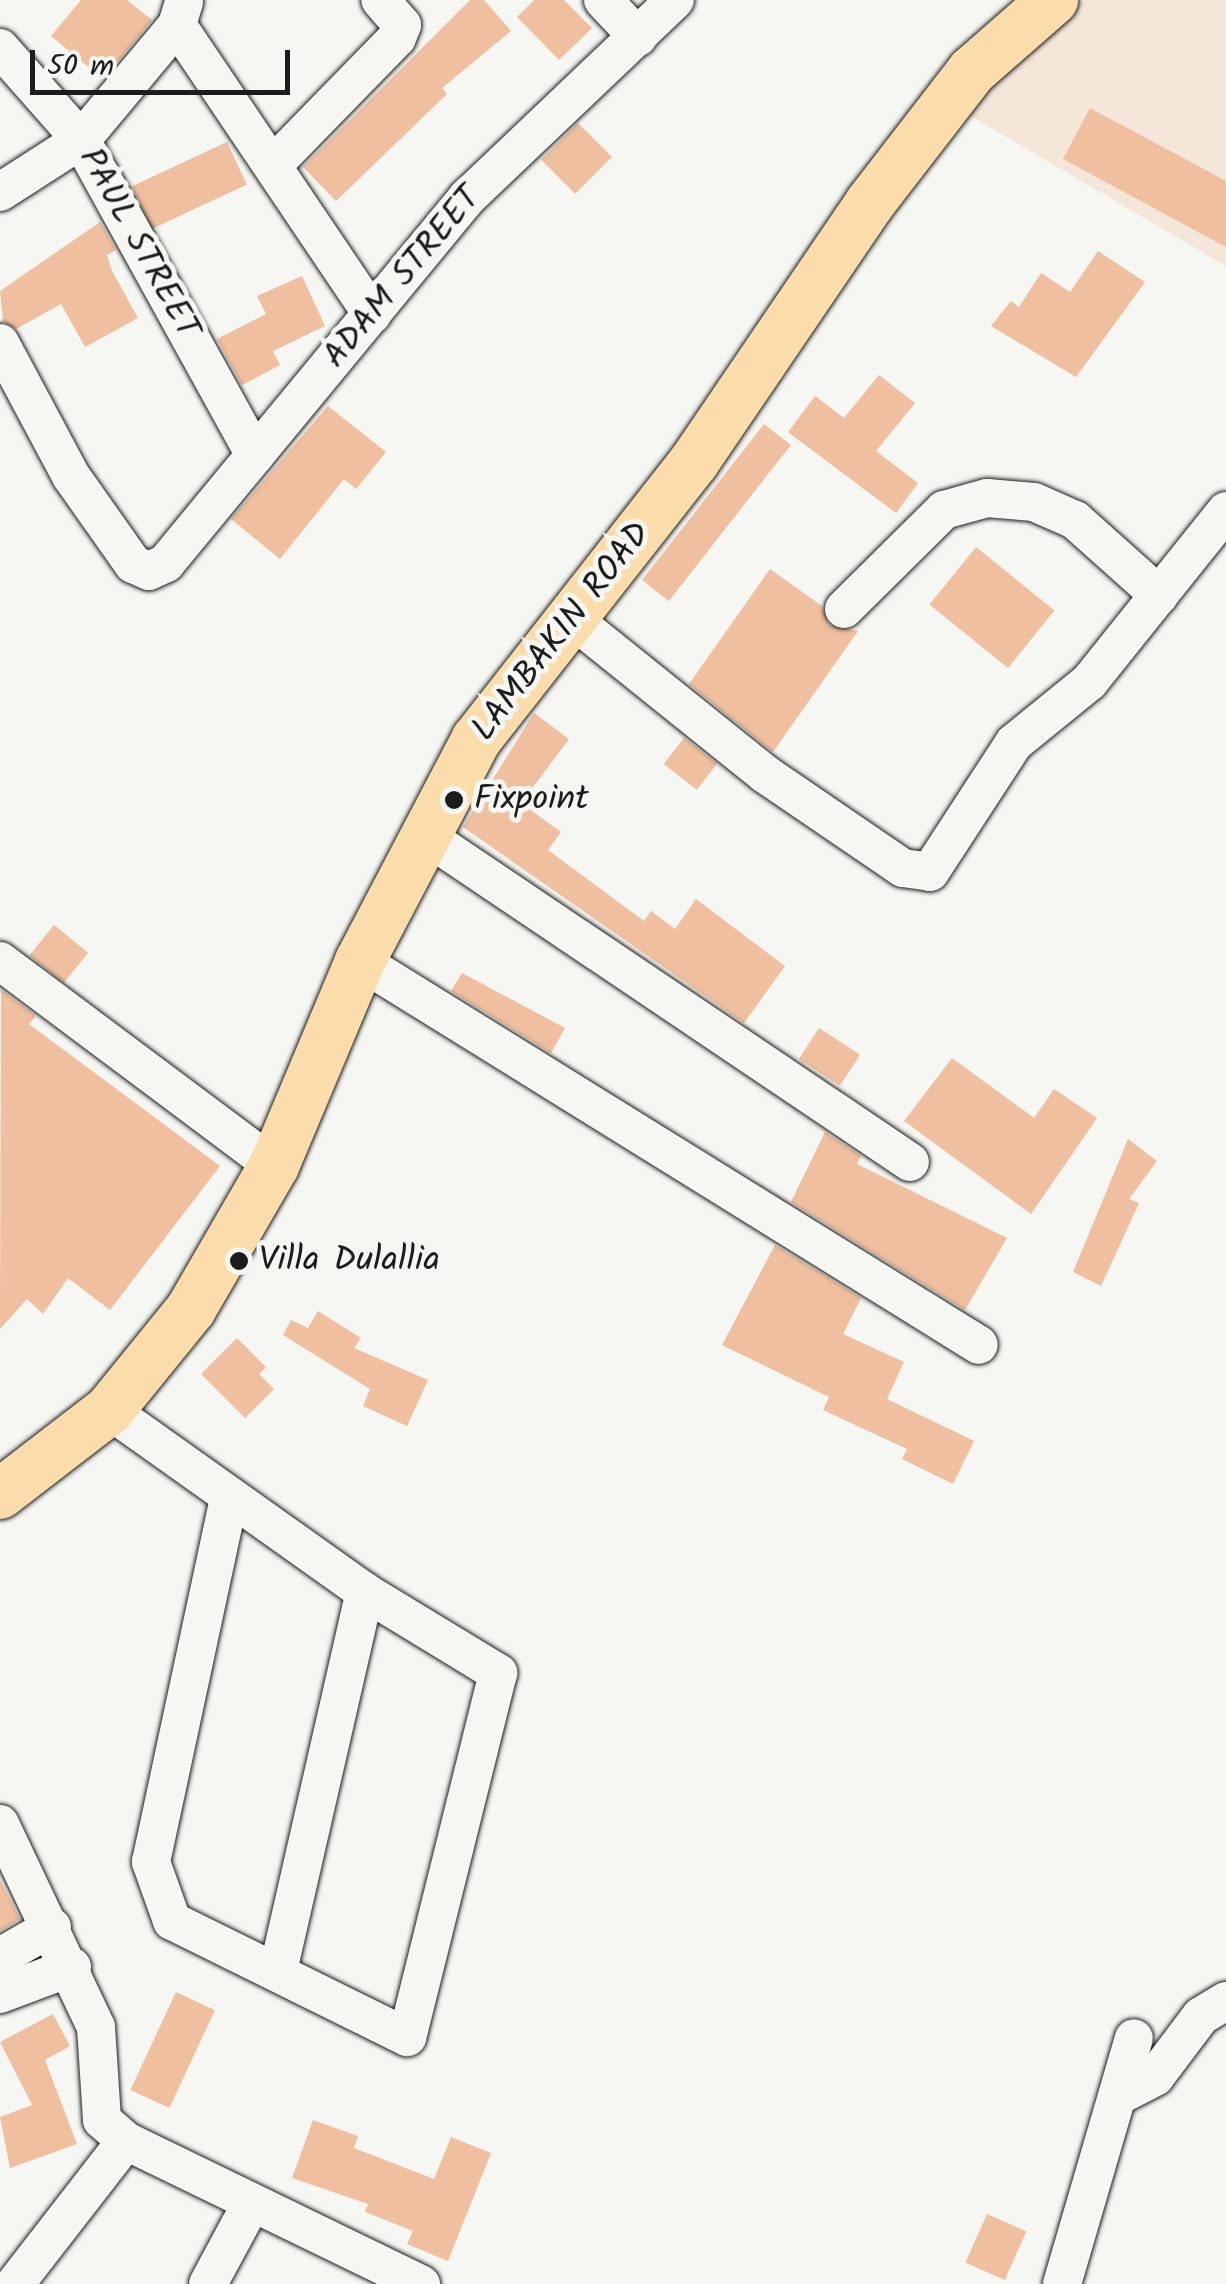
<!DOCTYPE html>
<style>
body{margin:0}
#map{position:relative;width:1226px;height:2284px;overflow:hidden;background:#f6f6f2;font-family:Kalam,sans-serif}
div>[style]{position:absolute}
.built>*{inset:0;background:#f4e6d9}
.building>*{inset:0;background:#efbf9f;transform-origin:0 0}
.roads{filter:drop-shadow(0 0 2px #1c1c1c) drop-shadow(0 0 2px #1c1c1c)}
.minor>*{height:38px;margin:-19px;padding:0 19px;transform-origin:19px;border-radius:19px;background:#f6f6f2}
.major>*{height:50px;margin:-25px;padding:0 25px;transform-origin:25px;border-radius:25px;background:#fbddab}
.dots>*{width:28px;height:28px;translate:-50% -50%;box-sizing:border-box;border:5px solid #f6f6f2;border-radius:50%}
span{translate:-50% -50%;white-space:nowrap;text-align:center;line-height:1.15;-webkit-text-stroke:10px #f6f6f2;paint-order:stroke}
.street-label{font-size:35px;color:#1c1c1c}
.poi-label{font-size:35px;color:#1c1c1c}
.left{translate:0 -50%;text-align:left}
.scale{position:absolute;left:30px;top:50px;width:260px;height:45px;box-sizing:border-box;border:5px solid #1c1c1c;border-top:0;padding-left:12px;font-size:30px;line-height:35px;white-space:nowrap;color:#1c1c1c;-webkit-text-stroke:8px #f6f6f2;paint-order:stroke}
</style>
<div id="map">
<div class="built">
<div style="clip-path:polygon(1085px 0,1226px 0,1226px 266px,962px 111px)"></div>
</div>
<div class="building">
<div style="clip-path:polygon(81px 0,127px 0,152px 20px,103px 79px,51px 36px)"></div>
<div style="clip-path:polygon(470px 0,484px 0,511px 31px,442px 88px,447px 94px,336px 201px,303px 167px)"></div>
<div style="clip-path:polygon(534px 0,564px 0,592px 28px,559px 60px,517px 17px)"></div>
<div style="clip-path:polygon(1090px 108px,1226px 181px,1226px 247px,1063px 159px)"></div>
<div style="left:578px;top:123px;width:48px;height:52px;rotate:45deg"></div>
<div style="left:227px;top:142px;width:47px;height:105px;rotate:65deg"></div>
<div style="clip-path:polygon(100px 222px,116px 250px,107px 255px,112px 271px,138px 318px,85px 347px,61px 304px,16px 329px,3px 321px,0 291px)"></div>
<div style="clip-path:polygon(1098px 251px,1145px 282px,1076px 377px,991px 326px,1011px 301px,1019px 307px,1041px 273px,1070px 292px)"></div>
<div style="clip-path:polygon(302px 276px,325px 326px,273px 351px,280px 365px,242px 385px,217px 339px,266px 314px,257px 296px)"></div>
<div style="clip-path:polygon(879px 375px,915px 403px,876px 451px,918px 483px,896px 513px,788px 432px,815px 396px,844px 418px)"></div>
<div style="clip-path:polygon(328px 406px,386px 452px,356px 489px,344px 479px,280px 559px,231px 519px)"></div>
<div style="left:764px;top:424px;width:34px;height:198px;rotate:38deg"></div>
<div style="left:976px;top:547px;width:101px;height:74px;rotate:39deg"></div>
<div style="clip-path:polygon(770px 569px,822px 606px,829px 625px,858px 631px,773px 752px,689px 684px)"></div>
<div style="clip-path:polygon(534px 713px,569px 739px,521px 803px,561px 832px,548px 850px,644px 921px,651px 911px,675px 929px,696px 899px,785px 966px,744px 1023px,463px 827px)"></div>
<div style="left:684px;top:738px;width:42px;height:33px;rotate:38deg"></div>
<div style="left:54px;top:925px;width:44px;height:39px;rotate:39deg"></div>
<div style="clip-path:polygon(462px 973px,565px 1028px,551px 1053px,451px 991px)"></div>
<div style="clip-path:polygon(1px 990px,36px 1016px,29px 1024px,220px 1166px,110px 1310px,68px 1278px,43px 1314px,27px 1299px,0 1329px)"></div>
<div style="left:819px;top:1028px;width:49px;height:37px;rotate:33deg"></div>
<div style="clip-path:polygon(952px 1058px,1034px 1118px,1054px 1089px,1097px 1118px,1031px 1214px,904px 1121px)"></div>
<div style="clip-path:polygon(825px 1132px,861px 1156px,857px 1164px,1007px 1238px,965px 1310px,791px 1202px)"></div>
<div style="clip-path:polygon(1128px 1139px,1157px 1161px,1129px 1199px,1139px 1203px,1101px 1286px,1073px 1272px)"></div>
<div style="clip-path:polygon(775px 1245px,861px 1298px,843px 1334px,904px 1362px,887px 1399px,974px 1441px,953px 1484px,902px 1459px,907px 1449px,823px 1410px,829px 1397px,722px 1345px)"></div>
<div style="clip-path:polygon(318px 1311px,361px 1338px,354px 1348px,428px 1380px,407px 1426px,363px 1406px,370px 1389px,283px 1335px,291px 1320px,308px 1328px)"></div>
<div style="clip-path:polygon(237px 1338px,266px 1367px,259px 1374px,274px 1389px,245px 1418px,201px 1374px)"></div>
<div style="clip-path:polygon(0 1880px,20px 1919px,0 1931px)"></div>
<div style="left:176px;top:1992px;width:43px;height:108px;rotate:25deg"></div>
<div style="clip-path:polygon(53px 2014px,70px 2046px,45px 2060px,77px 2144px,10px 2168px,0 2117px,32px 2105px,0 2042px)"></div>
<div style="clip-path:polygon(313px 2120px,358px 2136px,354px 2148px,434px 2179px,451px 2137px,491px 2153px,448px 2261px,407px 2244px,413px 2231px,365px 2212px,368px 2204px,292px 2178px)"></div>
<div style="left:987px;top:2214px;width:43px;height:53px;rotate:24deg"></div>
</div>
<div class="roads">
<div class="minor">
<div style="left:603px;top:0;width:51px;rotate:46.6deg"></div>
<div style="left:177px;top:25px;width:349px;rotate:56deg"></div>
<div style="left:0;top:48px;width:123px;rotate:48.6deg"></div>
<div style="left:81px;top:140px;width:360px;rotate:61.1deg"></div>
<div style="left:273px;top:165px;width:177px;rotate:-45.7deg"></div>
<div style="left:397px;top:38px;width:14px;rotate:-69deg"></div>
<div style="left:402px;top:25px;width:33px;rotate:-131deg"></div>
<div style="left:0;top:192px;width:96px;rotate:-32.7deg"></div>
<div style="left:81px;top:140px;width:150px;rotate:-50.1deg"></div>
<div style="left:177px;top:25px;width:24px;rotate:-73deg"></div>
<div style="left:0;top:343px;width:151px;rotate:61.9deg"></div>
<div style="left:71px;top:476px;width:108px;rotate:54.8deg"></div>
<div style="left:133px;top:564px;width:17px;rotate:24deg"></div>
<div style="left:149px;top:571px;width:19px;rotate:-25deg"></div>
<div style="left:166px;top:563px;width:473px;rotate:-50.5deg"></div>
<div style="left:467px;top:198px;width:287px;rotate:-43.6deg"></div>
<div style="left:844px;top:609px;width:141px;rotate:-44.7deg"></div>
<div style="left:944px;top:510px;width:45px;rotate:-15.6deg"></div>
<div style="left:987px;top:498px;width:47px;rotate:4.9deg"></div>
<div style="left:1034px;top:502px;width:45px;rotate:23.7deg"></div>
<div style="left:1075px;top:520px;width:113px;rotate:41.8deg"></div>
<div style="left:571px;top:618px;width:249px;rotate:38.8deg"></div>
<div style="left:765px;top:774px;width:167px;rotate:34.3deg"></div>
<div style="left:903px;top:868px;width:27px;rotate:8deg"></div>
<div style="left:930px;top:872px;width:154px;rotate:-56.9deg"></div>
<div style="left:1014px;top:743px;width:97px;rotate:-39.1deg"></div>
<div style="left:1089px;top:682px;width:219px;rotate:-51.3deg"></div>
<div style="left:423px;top:834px;width:587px;rotate:33.96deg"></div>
<div style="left:0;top:961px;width:342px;rotate:36.8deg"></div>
<div style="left:360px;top:961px;width:728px;rotate:31.81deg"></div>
<div style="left:109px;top:1410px;width:314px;rotate:35.4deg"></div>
<div style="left:365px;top:1592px;width:156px;rotate:31.3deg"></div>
<div style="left:498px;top:1673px;width:375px;rotate:104deg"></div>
<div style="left:407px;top:2037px;width:262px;rotate:-153.7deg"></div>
<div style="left:172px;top:1921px;width:63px;rotate:-109.6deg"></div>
<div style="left:151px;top:1862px;width:372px;rotate:-77.9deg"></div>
<div style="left:0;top:1824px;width:225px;rotate:64.7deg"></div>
<div style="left:96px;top:2027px;width:93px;rotate:86.3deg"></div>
<div style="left:102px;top:2120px;width:32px;rotate:41deg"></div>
<div style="left:126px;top:2141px;width:328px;rotate:25.9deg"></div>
<div style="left:0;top:1957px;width:60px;rotate:-30deg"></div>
<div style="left:278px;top:1971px;width:389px;rotate:-77.1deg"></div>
<div style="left:0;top:1994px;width:77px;rotate:-20.6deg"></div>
<div style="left:1118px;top:2096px;width:42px;rotate:-27.2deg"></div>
<div style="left:1155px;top:2077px;width:76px;rotate:-53deg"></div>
<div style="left:1201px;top:2016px;width:29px;rotate:-31deg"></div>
<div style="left:15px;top:2284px;width:181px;rotate:-52.2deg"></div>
<div style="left:208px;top:2284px;width:91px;rotate:-61.7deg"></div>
<div style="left:1062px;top:2284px;width:256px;rotate:-73.7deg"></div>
</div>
<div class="major">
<div style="left:0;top:1494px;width:138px;rotate:-37.6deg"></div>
<div style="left:109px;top:1410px;width:130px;rotate:-50.9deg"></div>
<div style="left:191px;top:1309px;width:165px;rotate:-59.9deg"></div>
<div style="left:274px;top:1166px;width:222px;rotate:-67.2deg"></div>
<div style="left:360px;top:961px;width:250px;rotate:-62.3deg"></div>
<div style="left:476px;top:740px;width:353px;rotate:-51.9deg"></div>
<div style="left:694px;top:462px;width:313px;rotate:-55.8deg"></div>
<div style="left:870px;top:203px;width:167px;rotate:-52.3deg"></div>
<div style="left:972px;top:71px;width:108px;rotate:-41.2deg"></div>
</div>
</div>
<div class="dots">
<div style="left:454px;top:800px;background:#1c1c1c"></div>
<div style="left:239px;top:1261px;background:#1c1c1c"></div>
</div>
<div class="street-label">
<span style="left:138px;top:244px;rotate:61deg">PAUL STREET</span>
<span style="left:403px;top:278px;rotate:-50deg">ADAM STREET</span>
<span style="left:562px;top:632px;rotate:-52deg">LAMBAKIN ROAD</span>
</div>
<div class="poi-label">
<span class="left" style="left:474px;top:800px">Fixpoint</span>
<span class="left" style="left:259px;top:1261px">Villa Dulallia</span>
</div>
<div class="scale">50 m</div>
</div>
